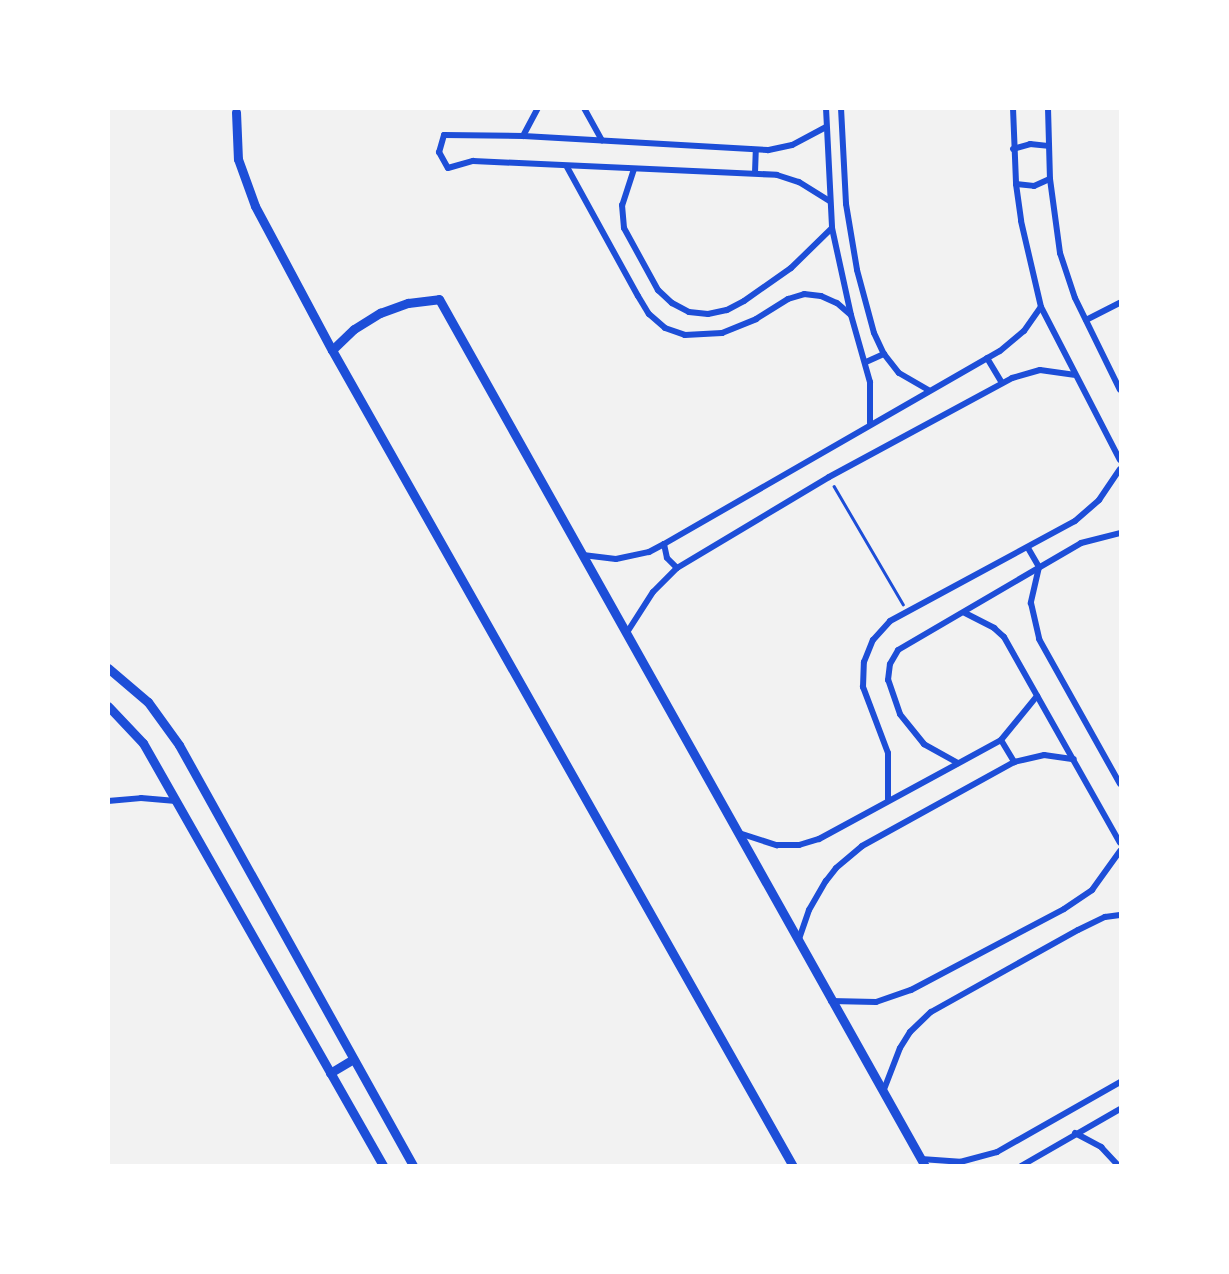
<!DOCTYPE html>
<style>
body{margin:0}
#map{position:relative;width:1229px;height:1274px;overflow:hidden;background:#f2f2f2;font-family:Mulish,sans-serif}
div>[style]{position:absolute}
.path>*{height:2.5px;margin:-1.25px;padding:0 1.25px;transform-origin:1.25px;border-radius:1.25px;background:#1d4ed8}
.minor>*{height:6px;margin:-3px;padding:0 3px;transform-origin:3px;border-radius:3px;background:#1d4ed8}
.secondary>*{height:9px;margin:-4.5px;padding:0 4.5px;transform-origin:4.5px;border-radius:4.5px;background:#1d4ed8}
span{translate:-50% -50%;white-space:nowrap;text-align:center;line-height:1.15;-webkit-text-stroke:7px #fff;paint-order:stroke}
.frame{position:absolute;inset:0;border:110px solid #fff;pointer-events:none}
</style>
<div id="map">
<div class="path">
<div style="left:834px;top:486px;width:137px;rotate:59.7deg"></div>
</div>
<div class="minor">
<div style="left:584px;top:108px;width:37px;rotate:61deg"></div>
<div style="left:826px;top:108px;width:120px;rotate:87.1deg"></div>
<div style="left:832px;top:228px;width:89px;rotate:77.7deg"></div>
<div style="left:851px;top:315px;width:70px;rotate:74.2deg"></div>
<div style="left:870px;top:382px;width:41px;rotate:90deg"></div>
<div style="left:841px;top:108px;width:96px;rotate:87deg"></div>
<div style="left:846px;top:204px;width:67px;rotate:80.5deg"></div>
<div style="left:857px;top:270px;width:65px;rotate:74.9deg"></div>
<div style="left:874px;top:333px;width:23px;rotate:65deg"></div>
<div style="left:884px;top:354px;width:24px;rotate:52deg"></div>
<div style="left:899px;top:373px;width:34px;rotate:30deg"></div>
<div style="left:1013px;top:108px;width:76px;rotate:87.7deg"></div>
<div style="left:1016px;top:184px;width:37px;rotate:82deg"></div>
<div style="left:1021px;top:221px;width:88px;rotate:76.9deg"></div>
<div style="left:1041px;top:307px;width:172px;rotate:62.7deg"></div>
<div style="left:1048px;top:108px;width:71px;rotate:88.4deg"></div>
<div style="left:1050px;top:179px;width:75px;rotate:82.3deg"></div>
<div style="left:1060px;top:253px;width:47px;rotate:71.6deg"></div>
<div style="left:1075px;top:298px;width:102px;rotate:63.9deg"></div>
<div style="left:826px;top:127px;width:38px;rotate:152deg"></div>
<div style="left:792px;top:145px;width:25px;rotate:168deg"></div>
<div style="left:768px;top:150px;width:245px;rotate:-176.7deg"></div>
<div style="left:523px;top:136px;width:79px;rotate:-179.3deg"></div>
<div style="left:444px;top:135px;width:18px;rotate:106deg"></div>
<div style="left:439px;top:152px;width:18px;rotate:61deg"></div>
<div style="left:448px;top:168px;width:26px;rotate:-16deg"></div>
<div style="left:473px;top:161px;width:304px;rotate:2.6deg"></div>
<div style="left:777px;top:175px;width:23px;rotate:18deg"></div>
<div style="left:799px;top:182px;width:36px;rotate:32deg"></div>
<div style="left:523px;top:136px;width:32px;rotate:-62deg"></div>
<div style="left:1013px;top:149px;width:18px;rotate:-16deg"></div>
<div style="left:1030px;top:144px;width:18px;rotate:6deg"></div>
<div style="left:567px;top:167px;width:147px;rotate:61.2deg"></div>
<div style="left:638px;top:296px;width:21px;rotate:59deg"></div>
<div style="left:649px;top:314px;width:21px;rotate:41deg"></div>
<div style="left:665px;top:328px;width:21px;rotate:19deg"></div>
<div style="left:685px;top:335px;width:37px;rotate:-3deg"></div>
<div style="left:722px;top:333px;width:37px;rotate:-22deg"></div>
<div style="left:756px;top:319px;width:38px;rotate:-32deg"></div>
<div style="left:788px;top:299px;width:17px;rotate:-17deg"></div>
<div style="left:804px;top:294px;width:17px;rotate:7deg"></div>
<div style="left:821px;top:296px;width:17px;rotate:24deg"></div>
<div style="left:837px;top:303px;width:18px;rotate:41deg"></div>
<div style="left:634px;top:169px;width:38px;rotate:108deg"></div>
<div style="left:622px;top:205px;width:23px;rotate:85deg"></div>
<div style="left:624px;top:228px;width:71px;rotate:61.3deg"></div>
<div style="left:658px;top:290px;width:19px;rotate:43deg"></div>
<div style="left:672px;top:303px;width:19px;rotate:28deg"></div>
<div style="left:689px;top:312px;width:19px;rotate:6deg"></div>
<div style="left:708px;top:314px;width:19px;rotate:-12deg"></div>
<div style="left:727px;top:310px;width:19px;rotate:-28deg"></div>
<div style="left:744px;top:301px;width:57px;rotate:-35.1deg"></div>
<div style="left:791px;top:268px;width:57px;rotate:-44.3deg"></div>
<div style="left:755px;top:173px;width:23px;rotate:-88deg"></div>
<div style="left:1016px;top:184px;width:18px;rotate:6deg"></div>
<div style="left:1034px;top:186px;width:17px;rotate:-24deg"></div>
<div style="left:1086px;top:320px;width:38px;rotate:-27deg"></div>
<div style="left:987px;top:358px;width:29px;rotate:59deg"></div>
<div style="left:866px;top:362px;width:20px;rotate:-24deg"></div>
<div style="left:664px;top:544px;width:14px;rotate:78deg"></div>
<div style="left:667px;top:558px;width:14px;rotate:45deg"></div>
<div style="left:1028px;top:548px;width:22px;rotate:60deg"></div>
<div style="left:1039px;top:567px;width:37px;rotate:103deg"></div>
<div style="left:1031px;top:603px;width:37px;rotate:77deg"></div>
<div style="left:1039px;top:639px;width:166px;rotate:60.8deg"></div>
<div style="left:583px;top:555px;width:33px;rotate:7deg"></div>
<div style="left:616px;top:559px;width:34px;rotate:-12deg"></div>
<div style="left:649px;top:552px;width:17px;rotate:-28deg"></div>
<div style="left:664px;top:544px;width:387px;rotate:-29.9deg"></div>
<div style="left:1000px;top:351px;width:31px;rotate:-40deg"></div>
<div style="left:1024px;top:331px;width:29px;rotate:-55deg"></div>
<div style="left:965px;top:613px;width:33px;rotate:27deg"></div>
<div style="left:994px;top:628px;width:13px;rotate:42deg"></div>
<div style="left:1004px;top:637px;width:236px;rotate:60.6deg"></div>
<div style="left:626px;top:634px;width:50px;rotate:-57.3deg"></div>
<div style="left:653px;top:592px;width:34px;rotate:-45deg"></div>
<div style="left:677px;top:568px;width:177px;rotate:-30.9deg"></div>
<div style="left:829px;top:477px;width:208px;rotate:-28.4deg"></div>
<div style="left:1012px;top:378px;width:29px;rotate:-16deg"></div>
<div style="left:1040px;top:370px;width:34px;rotate:8deg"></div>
<div style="left:1001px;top:740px;width:26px;rotate:59deg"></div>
<div style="left:958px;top:763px;width:39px;rotate:-151deg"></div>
<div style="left:924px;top:744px;width:38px;rotate:-129deg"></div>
<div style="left:900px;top:714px;width:36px;rotate:-109deg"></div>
<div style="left:888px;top:680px;width:16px;rotate:-83deg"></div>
<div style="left:890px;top:664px;width:16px;rotate:-60deg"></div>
<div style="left:898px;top:650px;width:212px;rotate:-30.3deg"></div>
<div style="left:1081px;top:543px;width:40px;rotate:-14.4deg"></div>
<div style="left:888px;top:799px;width:46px;rotate:-90deg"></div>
<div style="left:888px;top:753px;width:71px;rotate:-110.7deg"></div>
<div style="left:863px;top:687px;width:25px;rotate:-88deg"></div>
<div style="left:864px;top:662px;width:24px;rotate:-68deg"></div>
<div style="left:873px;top:640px;width:25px;rotate:-48deg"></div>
<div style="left:890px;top:621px;width:210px;rotate:-28.4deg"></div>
<div style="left:1075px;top:521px;width:32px;rotate:-41deg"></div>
<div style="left:1099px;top:500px;width:37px;rotate:-56deg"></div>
<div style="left:108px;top:801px;width:33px;rotate:-5deg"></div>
<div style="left:141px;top:798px;width:35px;rotate:5deg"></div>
<div style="left:739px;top:833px;width:40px;rotate:18deg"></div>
<div style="left:777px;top:845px;width:22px"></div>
<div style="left:799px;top:845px;width:21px;rotate:-17deg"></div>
<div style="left:819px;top:839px;width:207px;rotate:-28.5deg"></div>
<div style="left:1001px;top:740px;width:57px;rotate:-50.7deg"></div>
<div style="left:799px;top:939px;width:31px;rotate:-71deg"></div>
<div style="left:809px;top:910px;width:34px;rotate:-60deg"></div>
<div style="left:826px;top:881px;width:16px;rotate:-52deg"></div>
<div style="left:836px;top:868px;width:34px;rotate:-40deg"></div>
<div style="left:862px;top:846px;width:174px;rotate:-28.9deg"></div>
<div style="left:1014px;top:762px;width:31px;rotate:-13deg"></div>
<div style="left:1044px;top:755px;width:30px;rotate:8deg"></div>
<div style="left:831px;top:1001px;width:45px;rotate:1.3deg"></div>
<div style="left:876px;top:1002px;width:37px;rotate:-19deg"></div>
<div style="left:911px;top:990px;width:173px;rotate:-27.9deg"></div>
<div style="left:1064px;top:909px;width:34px;rotate:-34deg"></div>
<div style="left:1092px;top:890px;width:48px;rotate:-54.3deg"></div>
<div style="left:883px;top:1092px;width:47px;rotate:-68.9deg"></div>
<div style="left:900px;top:1048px;width:19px;rotate:-58deg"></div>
<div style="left:910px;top:1032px;width:29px;rotate:-44deg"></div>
<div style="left:931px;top:1012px;width:168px;rotate:-29.2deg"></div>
<div style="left:1078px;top:930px;width:30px;rotate:-26deg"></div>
<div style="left:1105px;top:917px;width:15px;rotate:-8deg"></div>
<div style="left:1075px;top:1133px;width:30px;rotate:28deg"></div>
<div style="left:1101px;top:1147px;width:26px;rotate:47deg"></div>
<div style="left:921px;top:1159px;width:39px;rotate:4deg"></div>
<div style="left:960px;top:1162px;width:38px;rotate:-15deg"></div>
<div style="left:997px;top:1152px;width:142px;rotate:-29.6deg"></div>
<div style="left:1021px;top:1166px;width:114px;rotate:-29.9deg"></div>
</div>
<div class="secondary">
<div style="left:236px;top:112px;width:47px;rotate:87.6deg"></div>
<div style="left:238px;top:159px;width:50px;rotate:70.1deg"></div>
<div style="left:255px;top:206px;width:163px;rotate:61.9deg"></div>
<div style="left:332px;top:350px;width:937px;rotate:60.54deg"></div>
<div style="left:332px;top:350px;width:30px;rotate:-44deg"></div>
<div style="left:354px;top:329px;width:31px;rotate:-32deg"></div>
<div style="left:380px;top:313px;width:30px;rotate:-20deg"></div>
<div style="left:408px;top:303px;width:31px;rotate:-7deg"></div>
<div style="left:439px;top:299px;width:994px;rotate:60.73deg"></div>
<div style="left:108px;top:668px;width:52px;rotate:40.4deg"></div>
<div style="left:148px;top:702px;width:53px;rotate:54.2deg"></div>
<div style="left:179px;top:745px;width:482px;rotate:60.9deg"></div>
<div style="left:108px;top:706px;width:51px;rotate:46.6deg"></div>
<div style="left:143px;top:743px;width:486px;rotate:60.4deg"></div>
<div style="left:330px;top:1073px;width:27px;rotate:-31deg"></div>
</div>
<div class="frame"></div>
</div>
